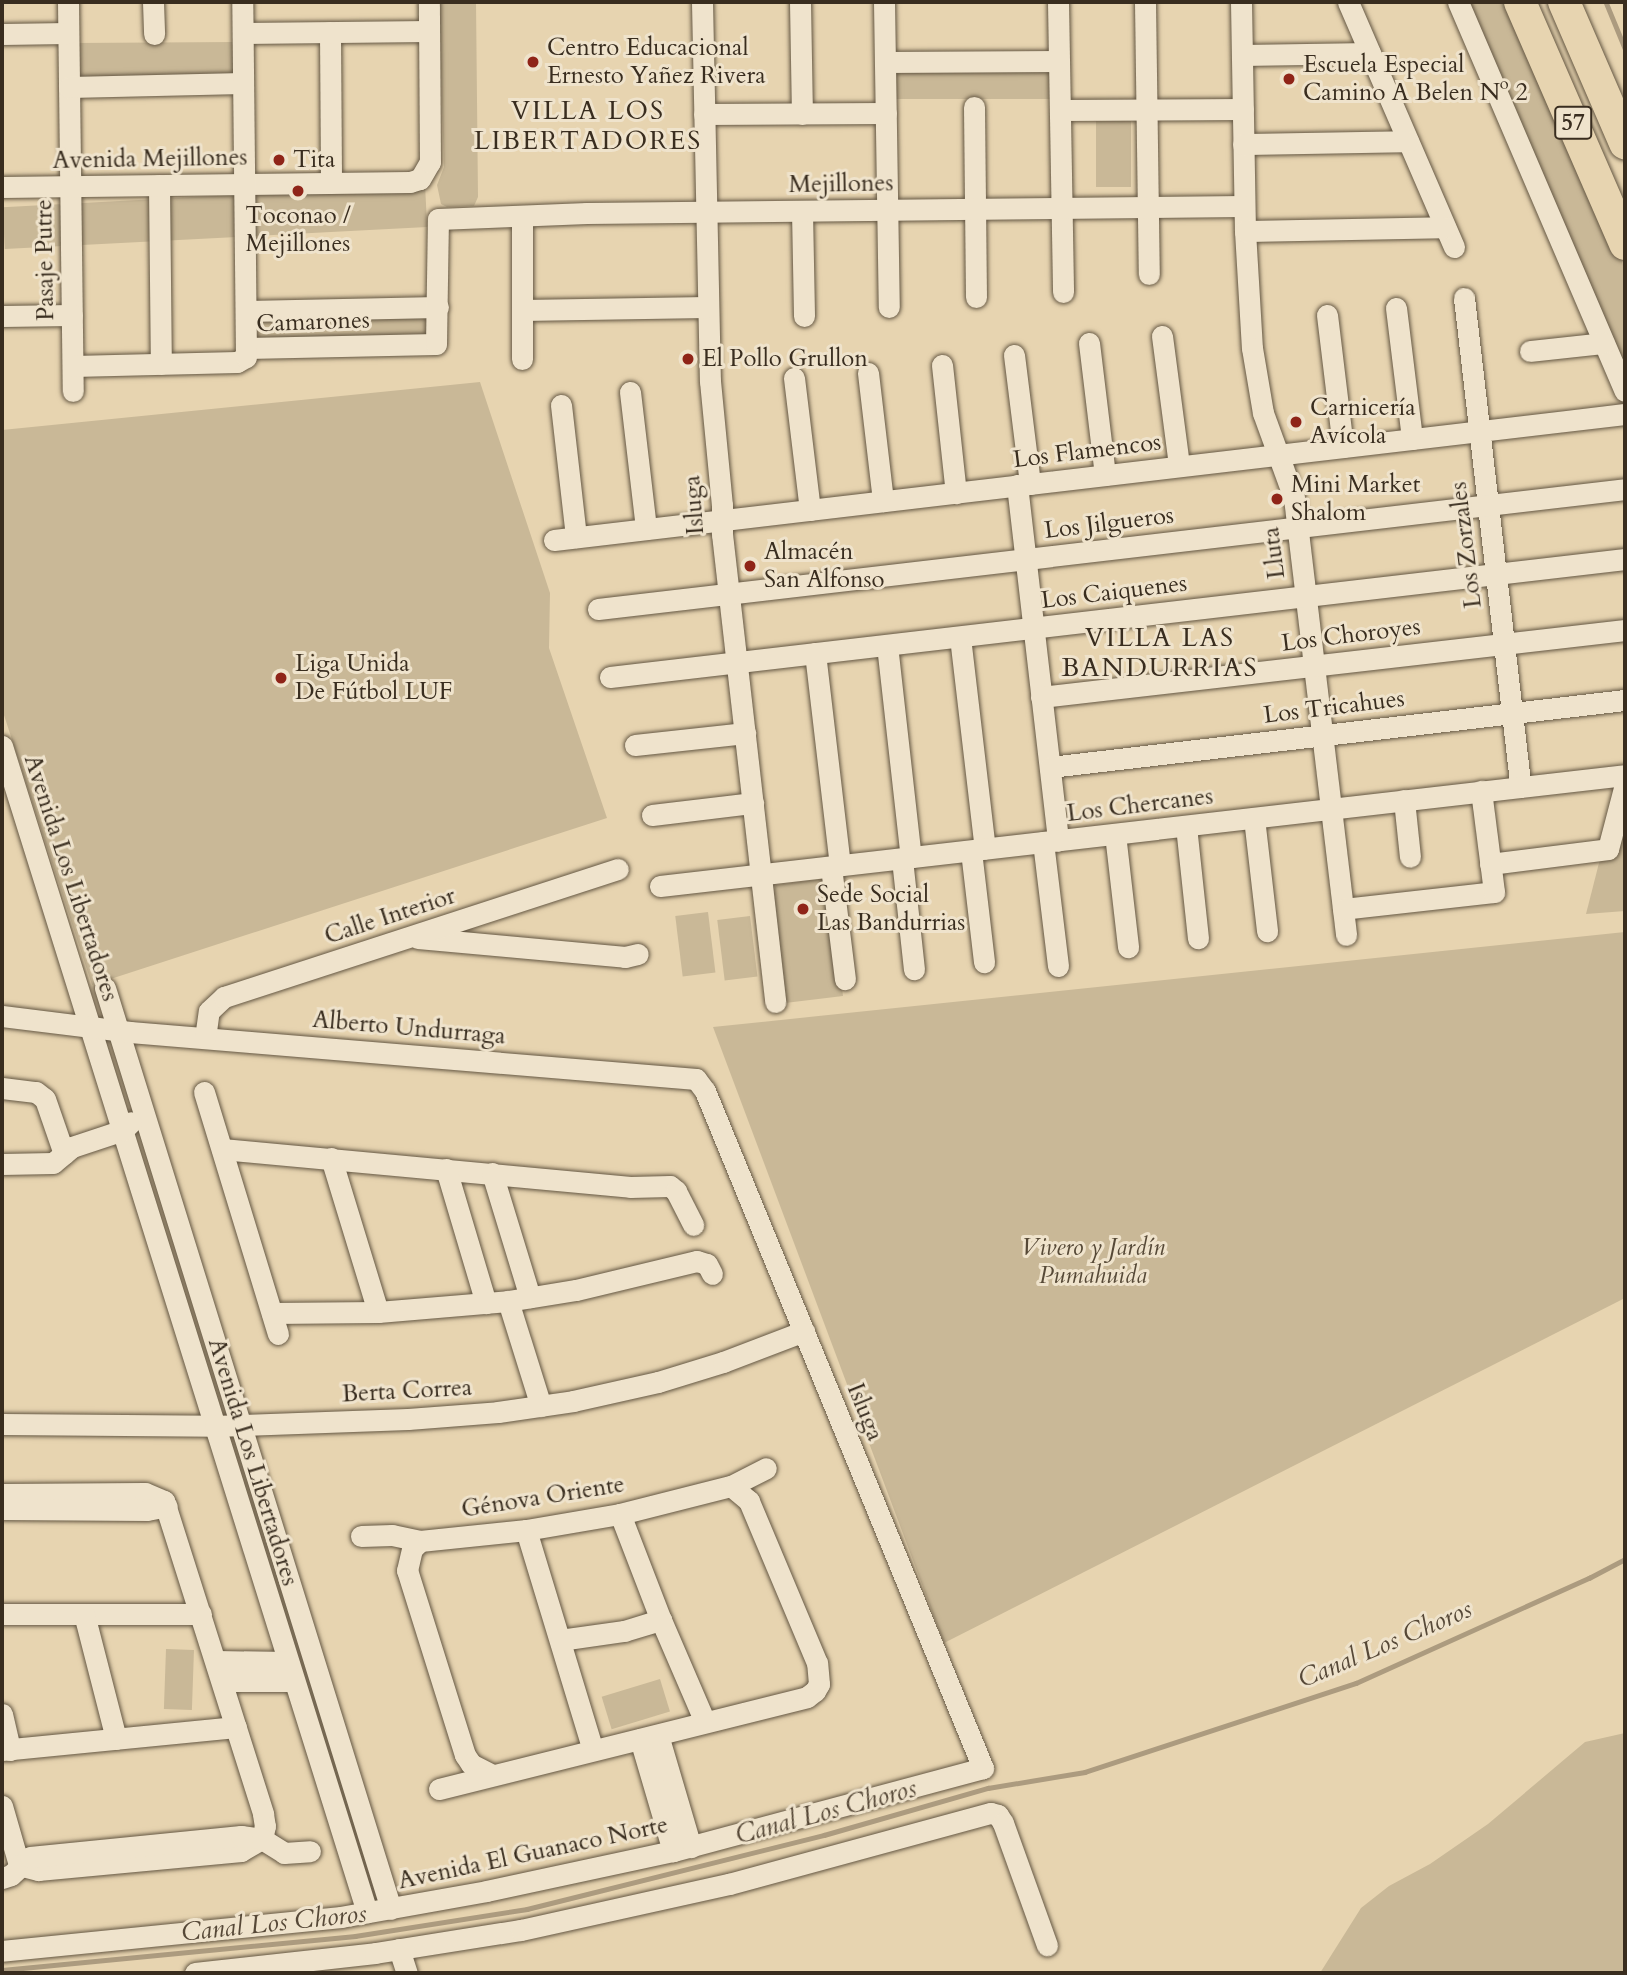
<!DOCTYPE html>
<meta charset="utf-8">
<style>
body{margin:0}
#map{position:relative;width:1627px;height:1975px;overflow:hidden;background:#e7d4b0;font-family:Cardo,serif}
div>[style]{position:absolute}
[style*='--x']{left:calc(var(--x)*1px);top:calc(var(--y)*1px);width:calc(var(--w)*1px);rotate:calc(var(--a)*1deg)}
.green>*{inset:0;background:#c9b897;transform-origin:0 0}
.stream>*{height:4.5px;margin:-2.25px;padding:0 2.25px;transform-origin:2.25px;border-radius:2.25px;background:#ac9b7f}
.roads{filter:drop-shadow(0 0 2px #645743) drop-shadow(0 0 2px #645743)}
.minor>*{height:21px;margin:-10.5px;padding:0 10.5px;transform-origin:10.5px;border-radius:10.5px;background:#efe3cc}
.highway>*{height:32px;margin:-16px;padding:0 16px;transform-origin:16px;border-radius:16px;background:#e7d4b0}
.dots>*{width:19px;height:19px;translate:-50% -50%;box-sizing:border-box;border:4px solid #efe3cc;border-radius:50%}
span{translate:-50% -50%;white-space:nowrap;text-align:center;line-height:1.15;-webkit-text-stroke:6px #efe3cc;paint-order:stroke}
.shield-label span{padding:2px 5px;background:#efe3cc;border:2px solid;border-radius:5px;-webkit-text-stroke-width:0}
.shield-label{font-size:23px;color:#392d1f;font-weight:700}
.poi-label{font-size:24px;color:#392d1f}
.left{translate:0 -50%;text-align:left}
.street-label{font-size:24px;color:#392d1f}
.park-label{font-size:24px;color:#564937;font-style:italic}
.neighbourhood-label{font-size:26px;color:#392d1f;letter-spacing:2px}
.water-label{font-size:26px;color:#564837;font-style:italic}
.frame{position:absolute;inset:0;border:4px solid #392d1f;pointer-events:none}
</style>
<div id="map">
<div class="green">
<div style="clip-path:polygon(439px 2px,476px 2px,478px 197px,474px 206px,447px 207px,441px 204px,437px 185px,444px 167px)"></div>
<div style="clip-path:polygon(1468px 2px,1510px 2px,1625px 269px,1625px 365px)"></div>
<div style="clip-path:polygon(236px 42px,237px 75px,79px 82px,73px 43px)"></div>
<div style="left:1054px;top:63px;width:36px;height:163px;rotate:90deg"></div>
<div style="left:1096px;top:121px;width:35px;height:66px"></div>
<div style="left:425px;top:185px;width:42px;height:423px;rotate:87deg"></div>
<div style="clip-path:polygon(431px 317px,430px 337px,254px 344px,255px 319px)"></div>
<div style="clip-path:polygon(480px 382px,550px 593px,549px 648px,607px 818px,92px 985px,2px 709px,2px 430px)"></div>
<div style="clip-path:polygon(1625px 810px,1625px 911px,1586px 914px,1600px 859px)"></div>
<div style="clip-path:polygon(823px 879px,830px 887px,843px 996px,785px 1003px,773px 892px,776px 885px)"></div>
<div style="left:708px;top:912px;width:61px;height:33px;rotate:83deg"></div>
<div style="left:750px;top:916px;width:61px;height:33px;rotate:83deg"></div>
<div style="clip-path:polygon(1625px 932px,1625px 1298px,944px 1643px,713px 1027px)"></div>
<div style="left:166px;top:1649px;width:28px;height:60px;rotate:2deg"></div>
<div style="left:660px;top:1679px;width:34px;height:61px;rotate:73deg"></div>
<div style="clip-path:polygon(1625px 1733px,1625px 1973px,1320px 1973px,1361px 1908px,1389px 1886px,1430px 1864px,1488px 1824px,1585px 1742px)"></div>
</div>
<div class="stream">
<div style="--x:1606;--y:2;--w:50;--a:67.6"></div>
<div style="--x:2;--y:1970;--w:355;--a:-5.5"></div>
<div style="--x:355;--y:1936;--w:174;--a:-8.9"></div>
<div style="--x:527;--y:1909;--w:306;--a:-14"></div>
<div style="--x:824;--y:1835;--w:171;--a:-16"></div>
<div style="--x:988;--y:1788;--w:98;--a:-9.4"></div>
<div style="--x:1085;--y:1772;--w:285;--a:-18.2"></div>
<div style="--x:1356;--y:1683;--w:256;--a:-24.3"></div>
<div style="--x:1589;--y:1578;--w:41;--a:-27.8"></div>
</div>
<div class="roads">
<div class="minor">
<div style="--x:68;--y:2;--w:389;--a:89.3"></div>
<div style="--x:153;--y:2;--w:32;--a:88"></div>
<div style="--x:702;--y:2;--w:379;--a:88.8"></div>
<div style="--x:710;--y:381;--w:125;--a:84.5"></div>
<div style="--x:722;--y:505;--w:29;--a:90"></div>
<div style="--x:722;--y:534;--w:471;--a:83.5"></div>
<div style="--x:800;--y:2;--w:112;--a:89"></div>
<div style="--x:884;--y:2;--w:305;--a:89.1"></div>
<div style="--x:1058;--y:2;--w:290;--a:89"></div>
<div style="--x:1145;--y:2;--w:272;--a:89.2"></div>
<div style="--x:1241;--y:2;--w:229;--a:89"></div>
<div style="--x:1245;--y:231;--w:117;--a:86.6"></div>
<div style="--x:1252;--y:348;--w:66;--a:80.4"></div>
<div style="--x:1263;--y:413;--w:90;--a:70"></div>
<div style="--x:1294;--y:498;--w:440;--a:83.2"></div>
<div style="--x:1348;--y:2;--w:267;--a:66.6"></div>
<div style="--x:1458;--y:2;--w:423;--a:66.8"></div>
<div style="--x:330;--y:32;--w:151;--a:89.6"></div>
<div style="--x:243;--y:33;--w:186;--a:-0.6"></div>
<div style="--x:2;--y:34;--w:66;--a:-0.9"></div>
<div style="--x:1242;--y:55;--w:128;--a:-0.9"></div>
<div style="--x:885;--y:62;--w:174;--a:-0.3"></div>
<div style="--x:69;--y:87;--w:174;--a:-1.3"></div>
<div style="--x:974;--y:107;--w:190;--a:89.4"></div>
<div style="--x:1060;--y:110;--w:183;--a:-0.3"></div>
<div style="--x:704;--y:114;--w:182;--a:-0.3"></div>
<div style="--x:1243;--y:144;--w:165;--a:-1"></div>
<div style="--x:159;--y:185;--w:179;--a:89.4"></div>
<div style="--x:2;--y:187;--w:408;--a:-0.7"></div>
<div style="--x:410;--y:182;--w:10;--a:-17"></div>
<div style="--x:420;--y:179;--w:20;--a:-60"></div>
<div style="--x:430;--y:162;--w:160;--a:-90.4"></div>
<div style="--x:802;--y:211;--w:105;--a:88.9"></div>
<div style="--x:522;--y:216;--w:143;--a:90"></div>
<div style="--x:1245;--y:231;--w:200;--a:-1.1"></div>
<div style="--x:1464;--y:298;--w:492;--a:83.4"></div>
<div style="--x:1396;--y:308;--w:132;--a:83"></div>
<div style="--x:522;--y:310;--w:185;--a:-0.9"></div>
<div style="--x:247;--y:311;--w:191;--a:-1.2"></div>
<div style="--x:1327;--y:315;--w:133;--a:83.1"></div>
<div style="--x:2;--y:316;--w:70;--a:-0.8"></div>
<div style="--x:1162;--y:336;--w:131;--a:82.5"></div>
<div style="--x:1089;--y:343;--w:133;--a:83.1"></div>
<div style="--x:247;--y:348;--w:189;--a:-1.2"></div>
<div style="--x:436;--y:344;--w:125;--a:-89.1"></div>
<div style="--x:438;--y:219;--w:149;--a:-2.3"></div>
<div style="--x:587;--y:213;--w:657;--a:-0.61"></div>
<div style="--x:1530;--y:351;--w:74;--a:-6.2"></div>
<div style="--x:1014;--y:355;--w:130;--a:82.9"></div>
<div style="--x:942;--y:365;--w:129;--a:83.8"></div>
<div style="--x:73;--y:366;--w:164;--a:-1.4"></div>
<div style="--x:237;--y:362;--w:10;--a:-29"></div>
<div style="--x:246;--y:357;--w:355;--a:-90.6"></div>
<div style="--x:868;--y:373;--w:129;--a:83.3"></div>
<div style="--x:794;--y:378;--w:133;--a:83.1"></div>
<div style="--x:630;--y:392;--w:138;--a:83.3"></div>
<div style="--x:561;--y:405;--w:133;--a:83.5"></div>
<div style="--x:1017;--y:485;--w:358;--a:83.4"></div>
<div style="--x:554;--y:540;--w:1078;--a:-6.71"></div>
<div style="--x:598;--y:609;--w:1034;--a:-6.66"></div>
<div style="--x:960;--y:637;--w:213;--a:83.3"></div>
<div style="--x:887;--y:645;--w:214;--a:83.6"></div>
<div style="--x:815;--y:653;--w:214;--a:83.3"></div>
<div style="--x:610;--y:677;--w:1022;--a:-6.63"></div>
<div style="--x:1041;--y:697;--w:588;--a:-6.54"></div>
<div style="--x:635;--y:745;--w:111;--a:-6.2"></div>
<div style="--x:2;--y:746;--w:1222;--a:72.62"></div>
<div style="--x:1050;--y:767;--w:579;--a:-6.65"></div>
<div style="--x:1404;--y:800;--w:57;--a:84"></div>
<div style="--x:652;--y:815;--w:102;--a:-6.8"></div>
<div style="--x:1254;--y:818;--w:114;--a:83.4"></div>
<div style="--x:1186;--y:826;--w:113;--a:83.9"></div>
<div style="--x:1115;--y:834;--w:114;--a:83.4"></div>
<div style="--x:1043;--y:842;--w:125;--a:83.1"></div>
<div style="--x:971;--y:851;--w:112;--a:83.3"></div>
<div style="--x:902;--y:859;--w:111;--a:83.8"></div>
<div style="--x:1490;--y:864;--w:119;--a:-7.2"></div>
<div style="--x:1608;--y:849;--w:67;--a:-75.3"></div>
<div style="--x:831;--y:867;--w:113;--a:82.9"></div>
<div style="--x:660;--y:886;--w:971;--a:-6.56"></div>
<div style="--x:1343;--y:909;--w:152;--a:-6.4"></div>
<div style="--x:1494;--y:892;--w:102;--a:-97.3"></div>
<div style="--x:418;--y:938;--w:208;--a:5.2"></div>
<div style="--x:625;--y:957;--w:13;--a:-13"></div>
<div style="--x:105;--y:988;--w:964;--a:72.75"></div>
<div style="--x:2;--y:1016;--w:129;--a:7.1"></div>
<div style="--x:130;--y:1032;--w:568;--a:4.75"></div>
<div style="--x:696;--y:1079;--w:15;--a:53"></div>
<div style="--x:705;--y:1091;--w:732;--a:67.68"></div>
<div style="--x:983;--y:1768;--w:321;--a:165"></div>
<div style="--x:673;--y:1851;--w:190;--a:167.9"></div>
<div style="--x:487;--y:1891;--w:148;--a:169.9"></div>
<div style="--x:341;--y:1917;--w:341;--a:174.3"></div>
<div style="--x:205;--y:1038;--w:27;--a:-82"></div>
<div style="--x:209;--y:1011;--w:21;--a:-43"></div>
<div style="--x:224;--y:997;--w:414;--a:-18"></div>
<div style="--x:2;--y:1088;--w:34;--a:7"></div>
<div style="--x:36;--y:1092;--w:11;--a:38"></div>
<div style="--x:45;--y:1099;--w:58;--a:70.9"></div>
<div style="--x:204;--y:1092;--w:253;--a:73"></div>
<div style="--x:222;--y:1149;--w:410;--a:5.3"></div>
<div style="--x:630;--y:1187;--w:40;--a:-1.4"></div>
<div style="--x:670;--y:1186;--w:8;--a:40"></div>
<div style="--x:676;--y:1191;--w:38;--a:63"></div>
<div style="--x:331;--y:1158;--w:161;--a:73"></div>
<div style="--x:2;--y:1164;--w:51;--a:-1.1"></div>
<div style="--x:53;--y:1163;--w:25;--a:-40"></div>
<div style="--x:72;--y:1147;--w:54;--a:-18.4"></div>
<div style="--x:123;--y:1130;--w:11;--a:-45"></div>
<div style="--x:446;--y:1169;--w:140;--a:73.4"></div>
<div style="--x:492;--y:1173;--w:130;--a:73"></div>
<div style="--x:508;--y:1301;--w:110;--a:72.6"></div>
<div style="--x:272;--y:1313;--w:106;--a:-0.5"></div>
<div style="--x:378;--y:1312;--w:130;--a:-4.8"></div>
<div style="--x:508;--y:1301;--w:69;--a:-9.2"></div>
<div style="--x:576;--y:1290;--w:124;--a:-13.5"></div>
<div style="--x:697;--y:1261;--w:10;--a:17"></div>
<div style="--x:707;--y:1264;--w:11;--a:63"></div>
<div style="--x:2;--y:1424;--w:213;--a:0.5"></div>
<div style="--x:215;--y:1426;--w:193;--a:-2.1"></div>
<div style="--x:408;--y:1419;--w:90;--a:-4.4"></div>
<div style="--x:498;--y:1412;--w:76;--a:-8.3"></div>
<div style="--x:573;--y:1401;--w:87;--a:-12.6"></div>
<div style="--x:658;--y:1382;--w:68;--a:-17.1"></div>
<div style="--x:723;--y:1362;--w:87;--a:-20.9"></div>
<div style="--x:2;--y:1494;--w:143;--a:-0.4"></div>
<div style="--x:145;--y:1493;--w:21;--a:23"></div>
<div style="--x:164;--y:1501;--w:328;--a:72.4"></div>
<div style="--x:263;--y:1814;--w:12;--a:81"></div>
<div style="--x:265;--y:1826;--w:13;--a:103"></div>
<div style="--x:2;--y:1509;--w:145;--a:0.4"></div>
<div style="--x:147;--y:1510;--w:20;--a:-11"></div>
<div style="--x:620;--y:1514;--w:114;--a:68.9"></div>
<div style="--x:661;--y:1620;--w:111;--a:66.7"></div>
<div style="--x:526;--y:1530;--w:230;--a:73.1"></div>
<div style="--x:361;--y:1536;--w:31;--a:-2"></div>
<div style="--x:392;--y:1535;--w:29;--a:12"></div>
<div style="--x:420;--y:1541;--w:107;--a:-5.9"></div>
<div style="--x:526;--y:1530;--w:95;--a:-9.7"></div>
<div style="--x:620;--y:1514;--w:114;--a:-14.2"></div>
<div style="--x:731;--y:1486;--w:39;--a:-27"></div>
<div style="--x:420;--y:1541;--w:11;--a:135"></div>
<div style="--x:412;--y:1549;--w:22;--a:103"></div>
<div style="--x:407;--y:1570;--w:194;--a:72.6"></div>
<div style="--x:465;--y:1755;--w:11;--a:56"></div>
<div style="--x:471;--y:1764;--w:22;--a:27"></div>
<div style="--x:2;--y:1614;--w:199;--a:0"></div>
<div style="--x:84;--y:1614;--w:129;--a:75.6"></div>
<div style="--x:560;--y:1640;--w:65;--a:-8"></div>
<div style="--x:624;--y:1631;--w:39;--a:-17"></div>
<div style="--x:216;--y:1661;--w:72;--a:0.8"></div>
<div style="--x:222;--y:1681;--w:72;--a:0"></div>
<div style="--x:2;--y:1714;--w:37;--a:77"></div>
<div style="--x:658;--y:1735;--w:117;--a:73.6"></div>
<div style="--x:640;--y:1739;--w:117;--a:73.6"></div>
<div style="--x:2;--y:1750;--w:235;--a:-5.6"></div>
<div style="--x:439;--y:1789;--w:379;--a:-14"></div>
<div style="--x:807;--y:1697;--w:10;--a:-37"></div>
<div style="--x:815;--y:1691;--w:8;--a:-60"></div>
<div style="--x:819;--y:1684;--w:21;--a:-95"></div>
<div style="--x:817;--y:1663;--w:176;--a:-112.8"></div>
<div style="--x:749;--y:1501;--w:23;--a:-140"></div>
<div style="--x:2;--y:1806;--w:61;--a:73.9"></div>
<div style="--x:19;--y:1865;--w:20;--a:15"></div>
<div style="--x:38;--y:1870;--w:204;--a:-5.3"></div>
<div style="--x:241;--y:1851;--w:24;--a:-30"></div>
<div style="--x:2;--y:1878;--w:9;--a:-18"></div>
<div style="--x:11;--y:1875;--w:26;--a:-43"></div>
<div style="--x:30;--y:1857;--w:212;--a:-5.7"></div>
<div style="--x:241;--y:1836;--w:21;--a:8"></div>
<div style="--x:262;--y:1839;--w:26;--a:32"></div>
<div style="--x:284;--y:1853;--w:26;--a:-4"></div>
<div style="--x:399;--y:1949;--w:25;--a:72"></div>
<div style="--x:195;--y:1973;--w:181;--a:-6.3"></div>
<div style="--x:375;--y:1953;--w:148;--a:-9"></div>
<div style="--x:521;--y:1930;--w:213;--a:-12.5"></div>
<div style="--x:729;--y:1884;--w:271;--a:-15.2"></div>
<div style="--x:991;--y:1813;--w:7;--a:16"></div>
<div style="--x:998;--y:1815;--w:9;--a:58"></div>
<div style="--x:1003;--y:1823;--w:130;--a:70.2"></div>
</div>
<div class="highway">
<div style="--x:1520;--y:2;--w:264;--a:66.5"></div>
<div style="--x:1564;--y:2;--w:154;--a:66.6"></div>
</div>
</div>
<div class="dots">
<div style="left:533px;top:62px;background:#8f2418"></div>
<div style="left:1289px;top:79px;background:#8f2418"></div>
<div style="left:279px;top:160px;background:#8f2418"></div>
<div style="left:298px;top:191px;background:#8f2418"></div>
<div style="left:688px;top:359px;background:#8f2418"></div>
<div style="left:1296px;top:422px;background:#8f2418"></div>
<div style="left:1277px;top:499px;background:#8f2418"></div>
<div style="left:750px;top:566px;background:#8f2418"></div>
<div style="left:281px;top:678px;background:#8f2418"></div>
<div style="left:803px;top:909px;background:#8f2418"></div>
</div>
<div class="shield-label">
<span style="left:1573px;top:123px">57</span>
</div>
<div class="poi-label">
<span class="left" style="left:547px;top:62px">Centro Educacional<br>Ernesto Yañez Rivera</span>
<span class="left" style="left:1303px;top:79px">Escuela Especial<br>Camino A Belen Nº 2</span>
<span class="left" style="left:293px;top:160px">Tita</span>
<span style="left:298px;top:230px">Toconao /<br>Mejillones</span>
<span class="left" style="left:702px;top:359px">El Pollo Grullon</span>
<span class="left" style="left:1310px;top:422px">Carnicería<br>Avícola</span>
<span class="left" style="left:1291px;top:499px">Mini Market<br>Shalom</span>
<span class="left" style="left:764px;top:566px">Almacén<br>San Alfonso</span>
<span class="left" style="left:295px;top:678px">Liga Unida<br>De Fútbol LUF</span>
<span class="left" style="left:817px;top:909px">Sede Social<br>Las Bandurrias</span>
</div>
<div class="street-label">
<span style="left:150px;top:159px;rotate:-1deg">Avenida Mejillones</span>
<span style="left:841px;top:184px;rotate:-1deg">Mejillones</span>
<span style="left:45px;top:260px;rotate:-91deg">Pasaje Putre</span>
<span style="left:313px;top:322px;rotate:-2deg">Camarones</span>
<span style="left:1087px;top:451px;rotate:-7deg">Los Flamencos</span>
<span style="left:694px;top:505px;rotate:-94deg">Isluga</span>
<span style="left:1109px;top:523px;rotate:-7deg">Los Jilgueros</span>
<span style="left:1466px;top:545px;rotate:-97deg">Los Zorzales</span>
<span style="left:1274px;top:553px;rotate:-97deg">Lluta</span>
<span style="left:1114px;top:592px;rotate:-7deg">Los Caiquenes</span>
<span style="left:1351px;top:635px;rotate:-7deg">Los Choroyes</span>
<span style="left:1334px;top:707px;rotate:-7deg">Los Tricahues</span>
<span style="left:1140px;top:805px;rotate:-7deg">Los Chercanes</span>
<span style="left:71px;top:878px;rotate:72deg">Avenida Los Libertadores</span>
<span style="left:390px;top:916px;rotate:-18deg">Calle Interior</span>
<span style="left:409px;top:1028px;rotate:5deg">Alberto Undurraga</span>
<span style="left:407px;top:1391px;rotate:-3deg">Berta Correa</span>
<span style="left:865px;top:1412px;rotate:68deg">Isluga</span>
<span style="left:253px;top:1462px;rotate:73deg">Avenida Los Libertadores</span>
<span style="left:543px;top:1497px;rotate:-9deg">Génova Oriente</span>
<span style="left:533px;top:1853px;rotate:-12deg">Avenida El Guanaco Norte</span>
</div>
<div class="park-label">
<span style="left:1093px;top:1262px">Vivero y Jardín<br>Pumahuida</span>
</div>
<div class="neighbourhood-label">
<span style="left:588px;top:126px">VILLA LOS<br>LIBERTADORES</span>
<span style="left:1160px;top:653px">VILLA LAS<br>BANDURRIAS</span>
</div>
<div class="water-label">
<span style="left:1385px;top:1644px;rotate:-23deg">Canal Los Choros</span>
<span style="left:826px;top:1812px;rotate:-15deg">Canal Los Choros</span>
<span style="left:274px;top:1923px;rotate:-6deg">Canal Los Choros</span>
</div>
<div class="frame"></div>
</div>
